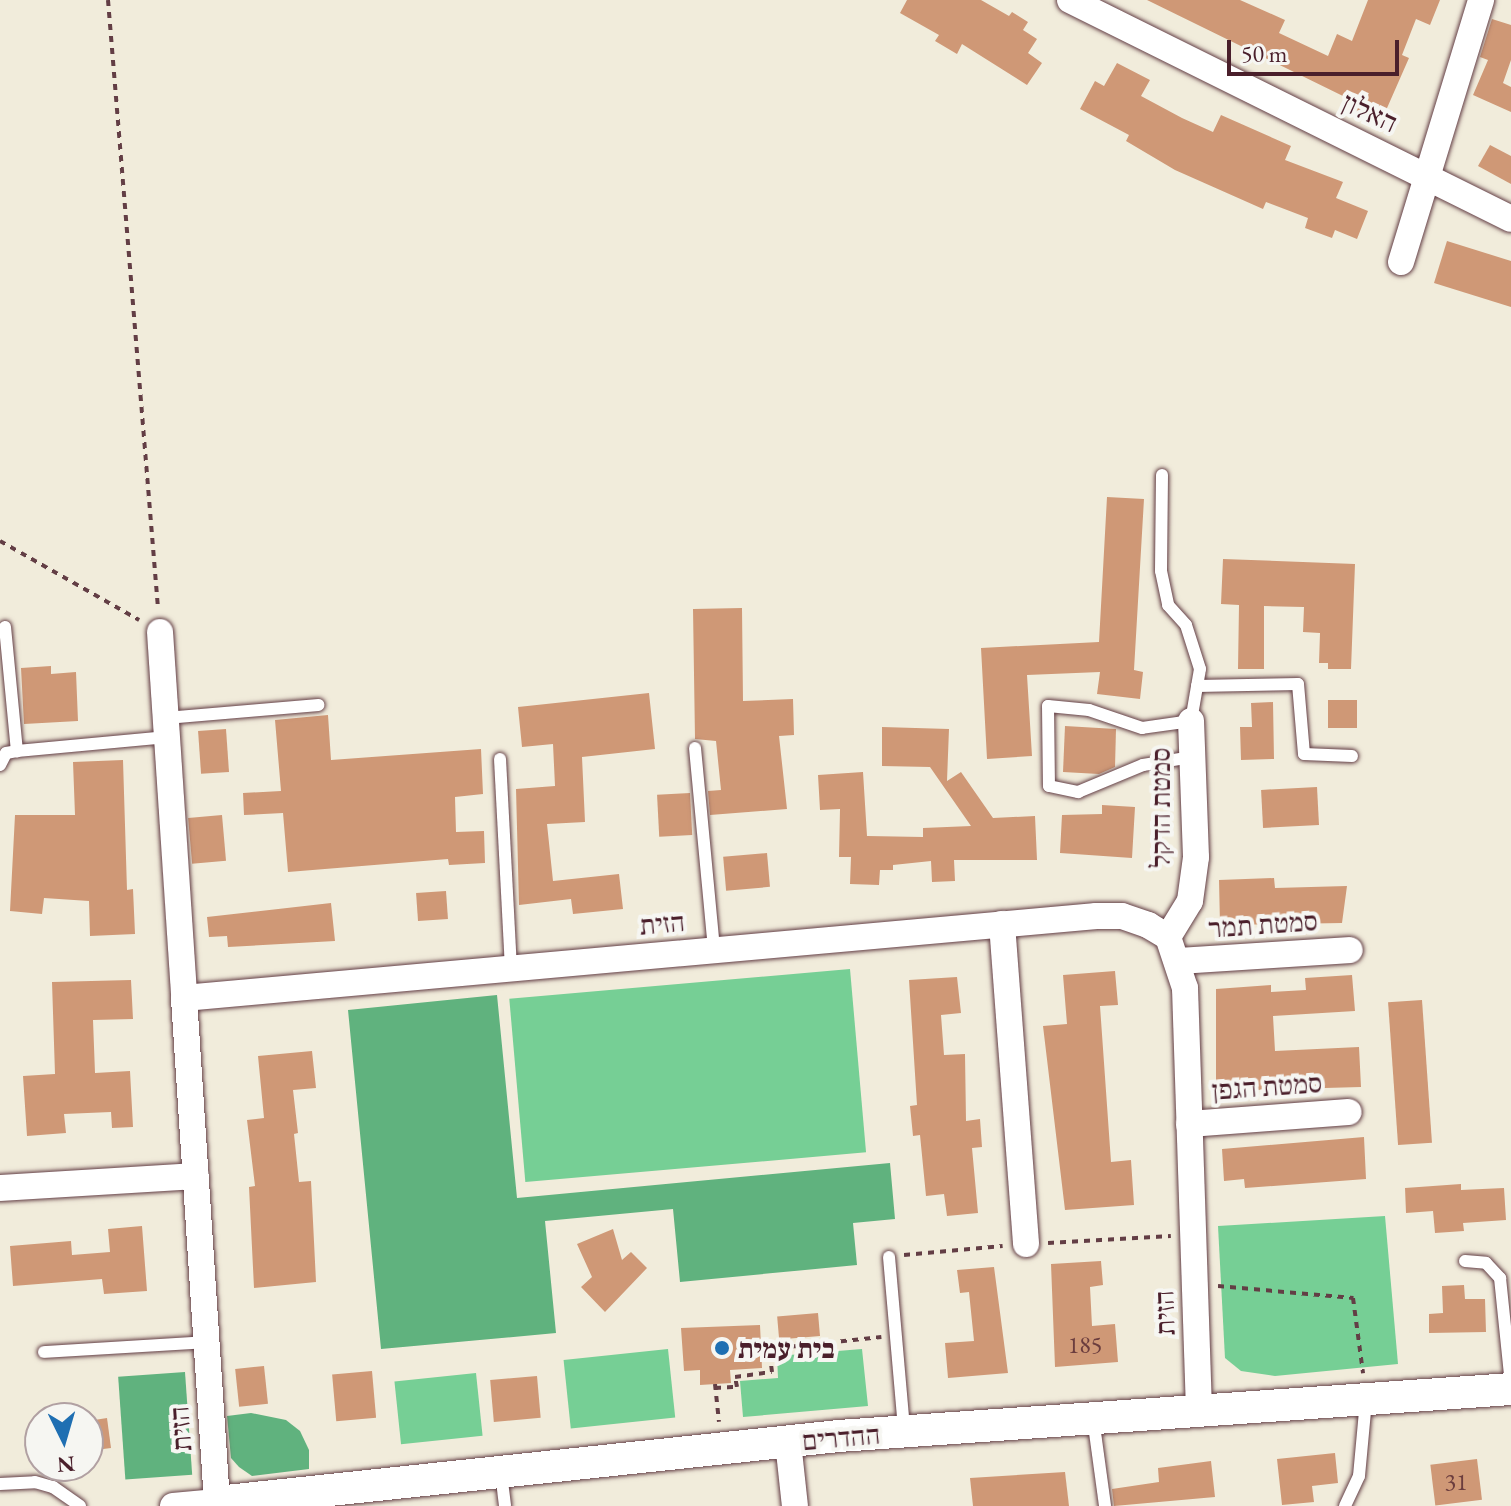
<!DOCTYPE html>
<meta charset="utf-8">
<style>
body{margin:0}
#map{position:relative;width:1511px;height:1506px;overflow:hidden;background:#f1ecdb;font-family:"EB Garamond","Frank Ruhl Libre",serif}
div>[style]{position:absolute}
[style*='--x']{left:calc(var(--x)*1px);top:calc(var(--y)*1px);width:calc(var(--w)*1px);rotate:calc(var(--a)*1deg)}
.green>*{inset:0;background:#76cf95;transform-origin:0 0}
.forest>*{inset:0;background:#60b27e;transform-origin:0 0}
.building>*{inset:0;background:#cf9876;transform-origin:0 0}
.path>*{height:4px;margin-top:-2px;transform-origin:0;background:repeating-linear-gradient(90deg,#633e45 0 6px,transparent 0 12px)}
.roads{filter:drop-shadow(0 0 2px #633e45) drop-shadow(0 0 2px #633e45)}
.service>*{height:12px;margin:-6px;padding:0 6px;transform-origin:6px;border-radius:6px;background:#fff}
.minor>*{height:26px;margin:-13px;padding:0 13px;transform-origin:13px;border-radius:13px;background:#fff}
.tertiary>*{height:32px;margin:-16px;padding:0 16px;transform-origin:16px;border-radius:16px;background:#fff}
.dots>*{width:22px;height:22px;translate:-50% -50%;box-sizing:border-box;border:4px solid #f6f6f2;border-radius:50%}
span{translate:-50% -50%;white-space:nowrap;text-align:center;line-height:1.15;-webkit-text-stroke:8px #f6f6f2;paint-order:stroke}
.number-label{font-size:24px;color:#6b3d3e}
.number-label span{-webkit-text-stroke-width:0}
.street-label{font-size:28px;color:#4a1f2b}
.poi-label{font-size:28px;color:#4a1f2b;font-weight:700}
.left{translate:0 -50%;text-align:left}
.north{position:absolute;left:24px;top:1402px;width:80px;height:80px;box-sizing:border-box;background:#f6f6f2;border:2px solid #b1a0a2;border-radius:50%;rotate:175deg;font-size:22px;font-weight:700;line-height:32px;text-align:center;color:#4a1f2b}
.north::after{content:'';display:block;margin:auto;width:28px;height:36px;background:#1f6fb2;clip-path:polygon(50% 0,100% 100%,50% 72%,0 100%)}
.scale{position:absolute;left:1227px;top:40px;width:172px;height:36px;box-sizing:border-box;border:4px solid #4a1f2b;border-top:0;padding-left:10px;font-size:24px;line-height:28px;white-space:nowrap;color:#4a1f2b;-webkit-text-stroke:6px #f6f6f2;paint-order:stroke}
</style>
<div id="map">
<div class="green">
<div style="left:850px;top:969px;width:184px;height:342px;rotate:85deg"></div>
<div style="clip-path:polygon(1385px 1216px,1398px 1364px,1275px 1376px,1241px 1371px,1225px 1358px,1218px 1226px)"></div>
<div style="left:668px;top:1349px;width:69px;height:105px;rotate:84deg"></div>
<div style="clip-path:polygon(862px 1349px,868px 1406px,743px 1417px,740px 1381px,778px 1378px,777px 1356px)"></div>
<div style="left:476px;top:1373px;width:63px;height:82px;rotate:84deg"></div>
</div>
<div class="forest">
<div style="clip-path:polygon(497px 995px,517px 1198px,890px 1163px,895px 1219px,853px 1223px,857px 1265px,680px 1282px,673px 1209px,545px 1221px,556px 1333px,381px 1349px,348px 1010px)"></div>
<div style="left:185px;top:1372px;width:103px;height:67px;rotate:86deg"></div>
<div style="clip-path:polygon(251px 1413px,286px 1420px,300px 1431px,309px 1450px,309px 1469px,252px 1476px,239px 1467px,231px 1458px,227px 1416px)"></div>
</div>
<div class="building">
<div style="clip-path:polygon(907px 0,981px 0,1009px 16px,1012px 12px,1028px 22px,1023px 30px,1037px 39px,1028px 53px,1042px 63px,1027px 85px,962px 44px,957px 54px,935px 41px,939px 35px,900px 13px)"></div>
<div style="clip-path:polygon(1147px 0,1240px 0,1285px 20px,1279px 33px,1328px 56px,1337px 34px,1352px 41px,1368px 0,1440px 0,1430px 25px,1416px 19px,1402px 55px,1409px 58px,1380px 124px,1341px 106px,1345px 97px)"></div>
<div style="clip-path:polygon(1492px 19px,1511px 25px,1511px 60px,1503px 83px,1511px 87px,1511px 112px,1473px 95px,1488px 60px,1480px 57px)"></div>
<div style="clip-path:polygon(1117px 63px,1150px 80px,1141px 96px,1182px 118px,1213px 132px,1221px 115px,1291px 146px,1285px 160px,1343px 182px,1336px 198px,1368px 211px,1357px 239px,1335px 230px,1332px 238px,1305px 228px,1308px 218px,1266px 202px,1263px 209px,1175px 170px,1126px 141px,1129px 135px,1080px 109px,1095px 81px,1104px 86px)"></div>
<div style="clip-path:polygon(1490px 145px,1511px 156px,1511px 184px,1478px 166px)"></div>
<div style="clip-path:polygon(1447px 241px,1511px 261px,1511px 307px,1434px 283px)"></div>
<div style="clip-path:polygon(1107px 497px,1144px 499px,1134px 670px,1143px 672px,1140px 699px,1097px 694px,1100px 672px,1027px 675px,1032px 756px,987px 759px,981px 648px,1099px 642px)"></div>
<div style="clip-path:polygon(1223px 559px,1355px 564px,1351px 669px,1328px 669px,1328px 663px,1319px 663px,1320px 633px,1303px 632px,1304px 607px,1264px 606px,1264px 669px,1238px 669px,1239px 605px,1221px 604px)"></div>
<div style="clip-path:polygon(742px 608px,743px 701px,793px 699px,794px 735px,779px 736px,787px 809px,710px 815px,708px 791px,721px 790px,716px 741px,695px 739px,693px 609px)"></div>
<div style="clip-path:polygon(51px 666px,51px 674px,76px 672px,78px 721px,24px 724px,21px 668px)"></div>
<div style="clip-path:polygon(649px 693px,655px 749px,582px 757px,585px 822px,547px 824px,553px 881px,619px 874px,623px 909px,573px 914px,571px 899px,519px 905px,516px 789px,555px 786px,553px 744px,522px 747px,518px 707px)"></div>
<div style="left:1357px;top:700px;width:28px;height:29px;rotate:90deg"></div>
<div style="clip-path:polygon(1273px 702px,1274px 759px,1241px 760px,1240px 727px,1252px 727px,1251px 703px)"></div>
<div style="clip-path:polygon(328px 715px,331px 760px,481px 749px,483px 794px,455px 797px,456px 832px,484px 831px,485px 863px,449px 865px,448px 859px,288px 872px,283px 813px,244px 815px,243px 793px,281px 791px,275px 720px)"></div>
<div style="clip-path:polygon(1065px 726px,1116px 729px,1115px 767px,1099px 774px,1063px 772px)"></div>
<div style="clip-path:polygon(882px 727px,949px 729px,947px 781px,961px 772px,993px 818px,1035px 816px,1037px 860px,954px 860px,955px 881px,932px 882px,931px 861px,893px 865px,893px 870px,880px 870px,879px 885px,850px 884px,851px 857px,839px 857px,840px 809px,820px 810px,818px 775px,863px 772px,867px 836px,923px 837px,923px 828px,971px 826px,930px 767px,882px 766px)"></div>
<div style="left:226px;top:729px;width:43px;height:28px;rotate:86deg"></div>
<div style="clip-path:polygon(123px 760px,127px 890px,133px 889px,135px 934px,90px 936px,89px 901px,44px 898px,42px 914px,10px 911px,15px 815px,75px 815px,73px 762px)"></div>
<div style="left:1317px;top:787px;width:38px;height:56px;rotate:87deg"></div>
<div style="left:690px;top:793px;width:42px;height:33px;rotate:87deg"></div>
<div style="clip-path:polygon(1102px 805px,1135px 807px,1132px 858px,1060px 853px,1062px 815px,1102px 814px)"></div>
<div style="left:222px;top:815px;width:46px;height:34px;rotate:85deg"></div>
<div style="left:767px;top:853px;width:34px;height:44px;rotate:85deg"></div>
<div style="clip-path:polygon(1274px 878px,1275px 888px,1347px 886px,1342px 923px,1220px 925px,1219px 880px)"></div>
<div style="left:446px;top:891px;width:28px;height:30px;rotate:86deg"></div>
<div style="clip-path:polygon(331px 903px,335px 941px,228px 947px,227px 936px,209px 937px,207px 917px)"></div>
<div style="clip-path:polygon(1115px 971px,1118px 1005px,1100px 1006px,1111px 1162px,1131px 1160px,1134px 1205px,1065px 1210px,1043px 1026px,1067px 1024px,1063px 975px)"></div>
<div style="clip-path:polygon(1352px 975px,1355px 1011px,1273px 1016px,1275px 1051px,1359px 1047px,1361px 1087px,1216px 1091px,1216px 989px,1271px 985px,1271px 992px,1306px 990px,1305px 978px)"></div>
<div style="clip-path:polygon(957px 977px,961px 1013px,941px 1015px,944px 1055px,965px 1054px,966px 1121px,980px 1119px,982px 1147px,972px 1148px,978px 1213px,947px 1216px,944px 1194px,926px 1196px,920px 1135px,913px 1136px,910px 1106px,917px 1105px,909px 980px)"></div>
<div style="clip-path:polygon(131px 980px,133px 1019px,93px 1020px,95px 1073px,130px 1071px,133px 1127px,112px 1128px,111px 1112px,64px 1114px,66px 1133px,27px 1136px,23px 1076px,55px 1074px,52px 982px)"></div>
<div style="left:1422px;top:1000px;width:143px;height:34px;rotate:86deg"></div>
<div style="clip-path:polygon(312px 1051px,316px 1088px,293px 1090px,298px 1133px,294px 1134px,299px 1182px,311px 1181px,316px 1282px,254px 1288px,249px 1187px,255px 1186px,247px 1120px,264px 1118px,258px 1056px)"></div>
<div style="clip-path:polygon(1364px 1137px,1366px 1179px,1245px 1188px,1244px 1179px,1224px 1181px,1222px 1149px)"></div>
<div style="clip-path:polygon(1461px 1184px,1461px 1190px,1504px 1188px,1506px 1220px,1463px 1223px,1464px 1231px,1435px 1233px,1433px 1211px,1406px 1213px,1405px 1188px)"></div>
<div style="clip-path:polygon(142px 1226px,147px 1291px,104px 1294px,102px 1279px,13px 1286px,10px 1246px,71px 1241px,72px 1255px,110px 1252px,108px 1229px)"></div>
<div style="clip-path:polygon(613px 1229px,622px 1260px,631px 1252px,647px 1268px,605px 1312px,581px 1287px,592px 1277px,577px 1244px)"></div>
<div style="clip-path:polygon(1101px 1261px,1103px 1285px,1090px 1287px,1092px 1326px,1115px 1324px,1118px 1362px,1055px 1367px,1051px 1264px)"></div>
<div style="clip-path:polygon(994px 1267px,1008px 1373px,948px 1378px,945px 1343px,974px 1341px,969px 1292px,960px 1293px,957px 1270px)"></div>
<div style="clip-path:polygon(1464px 1285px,1465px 1299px,1485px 1299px,1486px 1332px,1429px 1333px,1429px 1314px,1443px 1313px,1442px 1286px)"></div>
<div style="left:818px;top:1313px;width:23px;height:41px;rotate:85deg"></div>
<div style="clip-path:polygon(760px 1325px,762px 1368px,730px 1370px,731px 1383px,700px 1385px,700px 1370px,684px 1371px,681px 1328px)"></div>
<div style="left:264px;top:1366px;width:38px;height:29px;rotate:84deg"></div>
<div style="left:372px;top:1371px;width:47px;height:40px;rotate:85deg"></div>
<div style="left:537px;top:1376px;width:42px;height:47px;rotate:85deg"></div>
<div style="clip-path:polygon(107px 1418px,111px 1448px,88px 1451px,88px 1421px)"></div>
<div style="clip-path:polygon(1335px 1453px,1338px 1483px,1312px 1486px,1314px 1502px,1282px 1505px,1277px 1459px)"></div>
<div style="left:1477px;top:1459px;width:41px;height:47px;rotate:83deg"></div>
<div style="clip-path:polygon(1211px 1461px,1215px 1497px,1114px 1506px,1112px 1489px,1159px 1482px,1158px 1468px)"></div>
<div style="clip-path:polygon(1065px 1472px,1069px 1506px,973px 1506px,970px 1478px)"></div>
</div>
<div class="path">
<div style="--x:108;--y:0;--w:610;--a:85.3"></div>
<div style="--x:0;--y:541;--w:160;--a:29.6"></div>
<div style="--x:1048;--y:1243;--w:123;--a:-3.3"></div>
<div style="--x:904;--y:1255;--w:99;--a:-5.2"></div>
<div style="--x:1218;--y:1286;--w:136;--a:5.1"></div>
<div style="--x:1353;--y:1298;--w:76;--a:82.4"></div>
<div style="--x:715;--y:1384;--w:38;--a:84"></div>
<div style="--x:715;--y:1388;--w:22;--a:-3"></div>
<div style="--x:737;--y:1387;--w:10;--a:-101"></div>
<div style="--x:735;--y:1377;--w:37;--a:-8"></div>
<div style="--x:772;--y:1372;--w:23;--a:-97"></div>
<div style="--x:769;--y:1349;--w:113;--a:-6.1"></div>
</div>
<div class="roads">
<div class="service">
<div style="--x:1162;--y:475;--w:96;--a:90.6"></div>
<div style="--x:1161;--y:571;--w:35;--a:78"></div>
<div style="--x:1168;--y:605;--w:27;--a:48"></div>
<div style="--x:1186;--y:625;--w:46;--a:72.3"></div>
<div style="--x:1200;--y:669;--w:53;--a:99.8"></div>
<div style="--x:1191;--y:721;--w:49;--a:171.9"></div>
<div style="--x:1142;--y:728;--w:56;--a:-161.2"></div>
<div style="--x:1089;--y:710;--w:41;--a:-174.4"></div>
<div style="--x:1048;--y:706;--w:80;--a:89.3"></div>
<div style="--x:1049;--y:786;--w:30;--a:12"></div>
<div style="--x:1078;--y:792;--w:70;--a:-22.6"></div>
<div style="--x:1143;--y:765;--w:50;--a:-9.3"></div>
<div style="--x:5;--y:627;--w:125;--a:84.5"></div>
<div style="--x:1197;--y:686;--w:101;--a:-1.1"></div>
<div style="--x:1298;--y:684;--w:70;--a:85.1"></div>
<div style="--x:1304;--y:754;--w:48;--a:2.4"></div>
<div style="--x:166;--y:718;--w:153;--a:-4.9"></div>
<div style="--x:695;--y:748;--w:203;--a:84.6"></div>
<div style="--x:500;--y:759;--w:209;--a:87"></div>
<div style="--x:0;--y:765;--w:13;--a:-63"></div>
<div style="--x:6;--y:753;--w:11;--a:-10"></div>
<div style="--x:17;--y:751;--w:151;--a:-5.3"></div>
<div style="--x:889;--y:1257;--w:173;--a:85"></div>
<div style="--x:1465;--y:1261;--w:21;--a:5"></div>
<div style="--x:1486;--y:1263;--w:21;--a:47"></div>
<div style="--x:1500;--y:1278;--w:107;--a:84.1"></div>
<div style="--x:44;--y:1352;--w:163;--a:-3.5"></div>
<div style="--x:1093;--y:1418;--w:89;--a:82.2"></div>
<div style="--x:501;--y:1473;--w:33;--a:83"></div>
<div style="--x:0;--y:1484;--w:35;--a:-3"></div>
<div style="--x:35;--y:1482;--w:19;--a:16"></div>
<div style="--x:53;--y:1487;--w:33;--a:35"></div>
<div style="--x:1345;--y:1506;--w:33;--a:-65"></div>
<div style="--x:1359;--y:1476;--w:75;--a:-84.7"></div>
</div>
<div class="minor">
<div style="--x:1070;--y:0;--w:492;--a:26.4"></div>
<div style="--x:1401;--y:262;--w:274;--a:-73"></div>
<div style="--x:160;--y:632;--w:367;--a:86.2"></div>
<div style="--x:1002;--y:924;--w:321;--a:85.7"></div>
<div style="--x:1168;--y:937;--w:42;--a:-58.6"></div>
<div style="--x:1190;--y:901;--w:44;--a:-82.2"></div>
<div style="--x:1196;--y:857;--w:136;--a:-92.1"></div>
<div style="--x:1180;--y:961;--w:170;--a:-3.7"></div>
<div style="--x:1189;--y:1124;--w:160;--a:-4.3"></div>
<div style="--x:0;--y:1188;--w:196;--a:-3.5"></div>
<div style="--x:788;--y:1442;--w:64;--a:83.8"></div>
<div style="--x:173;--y:1506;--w:44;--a:-5.2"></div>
<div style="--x:217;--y:1502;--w:505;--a:-93.75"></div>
<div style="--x:184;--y:998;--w:916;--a:-5.14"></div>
<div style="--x:1096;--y:916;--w:26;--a:0"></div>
<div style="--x:1122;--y:916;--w:28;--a:19"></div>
<div style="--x:1148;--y:925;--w:23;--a:31"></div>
<div style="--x:1168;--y:937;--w:54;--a:71.6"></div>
<div style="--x:1185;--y:988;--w:423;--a:88.1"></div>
</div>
<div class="tertiary">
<div style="--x:217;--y:1502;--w:625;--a:-6.06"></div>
<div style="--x:839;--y:1436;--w:674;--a:-4"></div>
</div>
</div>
<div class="dots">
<div style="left:722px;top:1348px;background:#1f6fb2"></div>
</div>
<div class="number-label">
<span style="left:1085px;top:1345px">185</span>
<span style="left:1456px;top:1482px">31</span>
</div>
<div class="street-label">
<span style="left:1370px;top:112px;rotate:25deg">האלון</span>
<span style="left:1160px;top:808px;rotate:-90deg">סמטת הדקל</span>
<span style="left:662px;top:923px;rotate:-5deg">הזית</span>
<span style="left:1263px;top:924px;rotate:-4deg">סמטת תמר</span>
<span style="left:1267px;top:1086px;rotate:-4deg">סמטת הגפן</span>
<span style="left:1164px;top:1313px;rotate:-92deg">הזית</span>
<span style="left:180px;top:1429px;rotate:-94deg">הזית</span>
<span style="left:841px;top:1437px;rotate:-5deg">ההדרים</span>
</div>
<div class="poi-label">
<span class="left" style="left:738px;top:1348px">בית עמית</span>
</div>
<div class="north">N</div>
<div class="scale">50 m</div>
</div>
